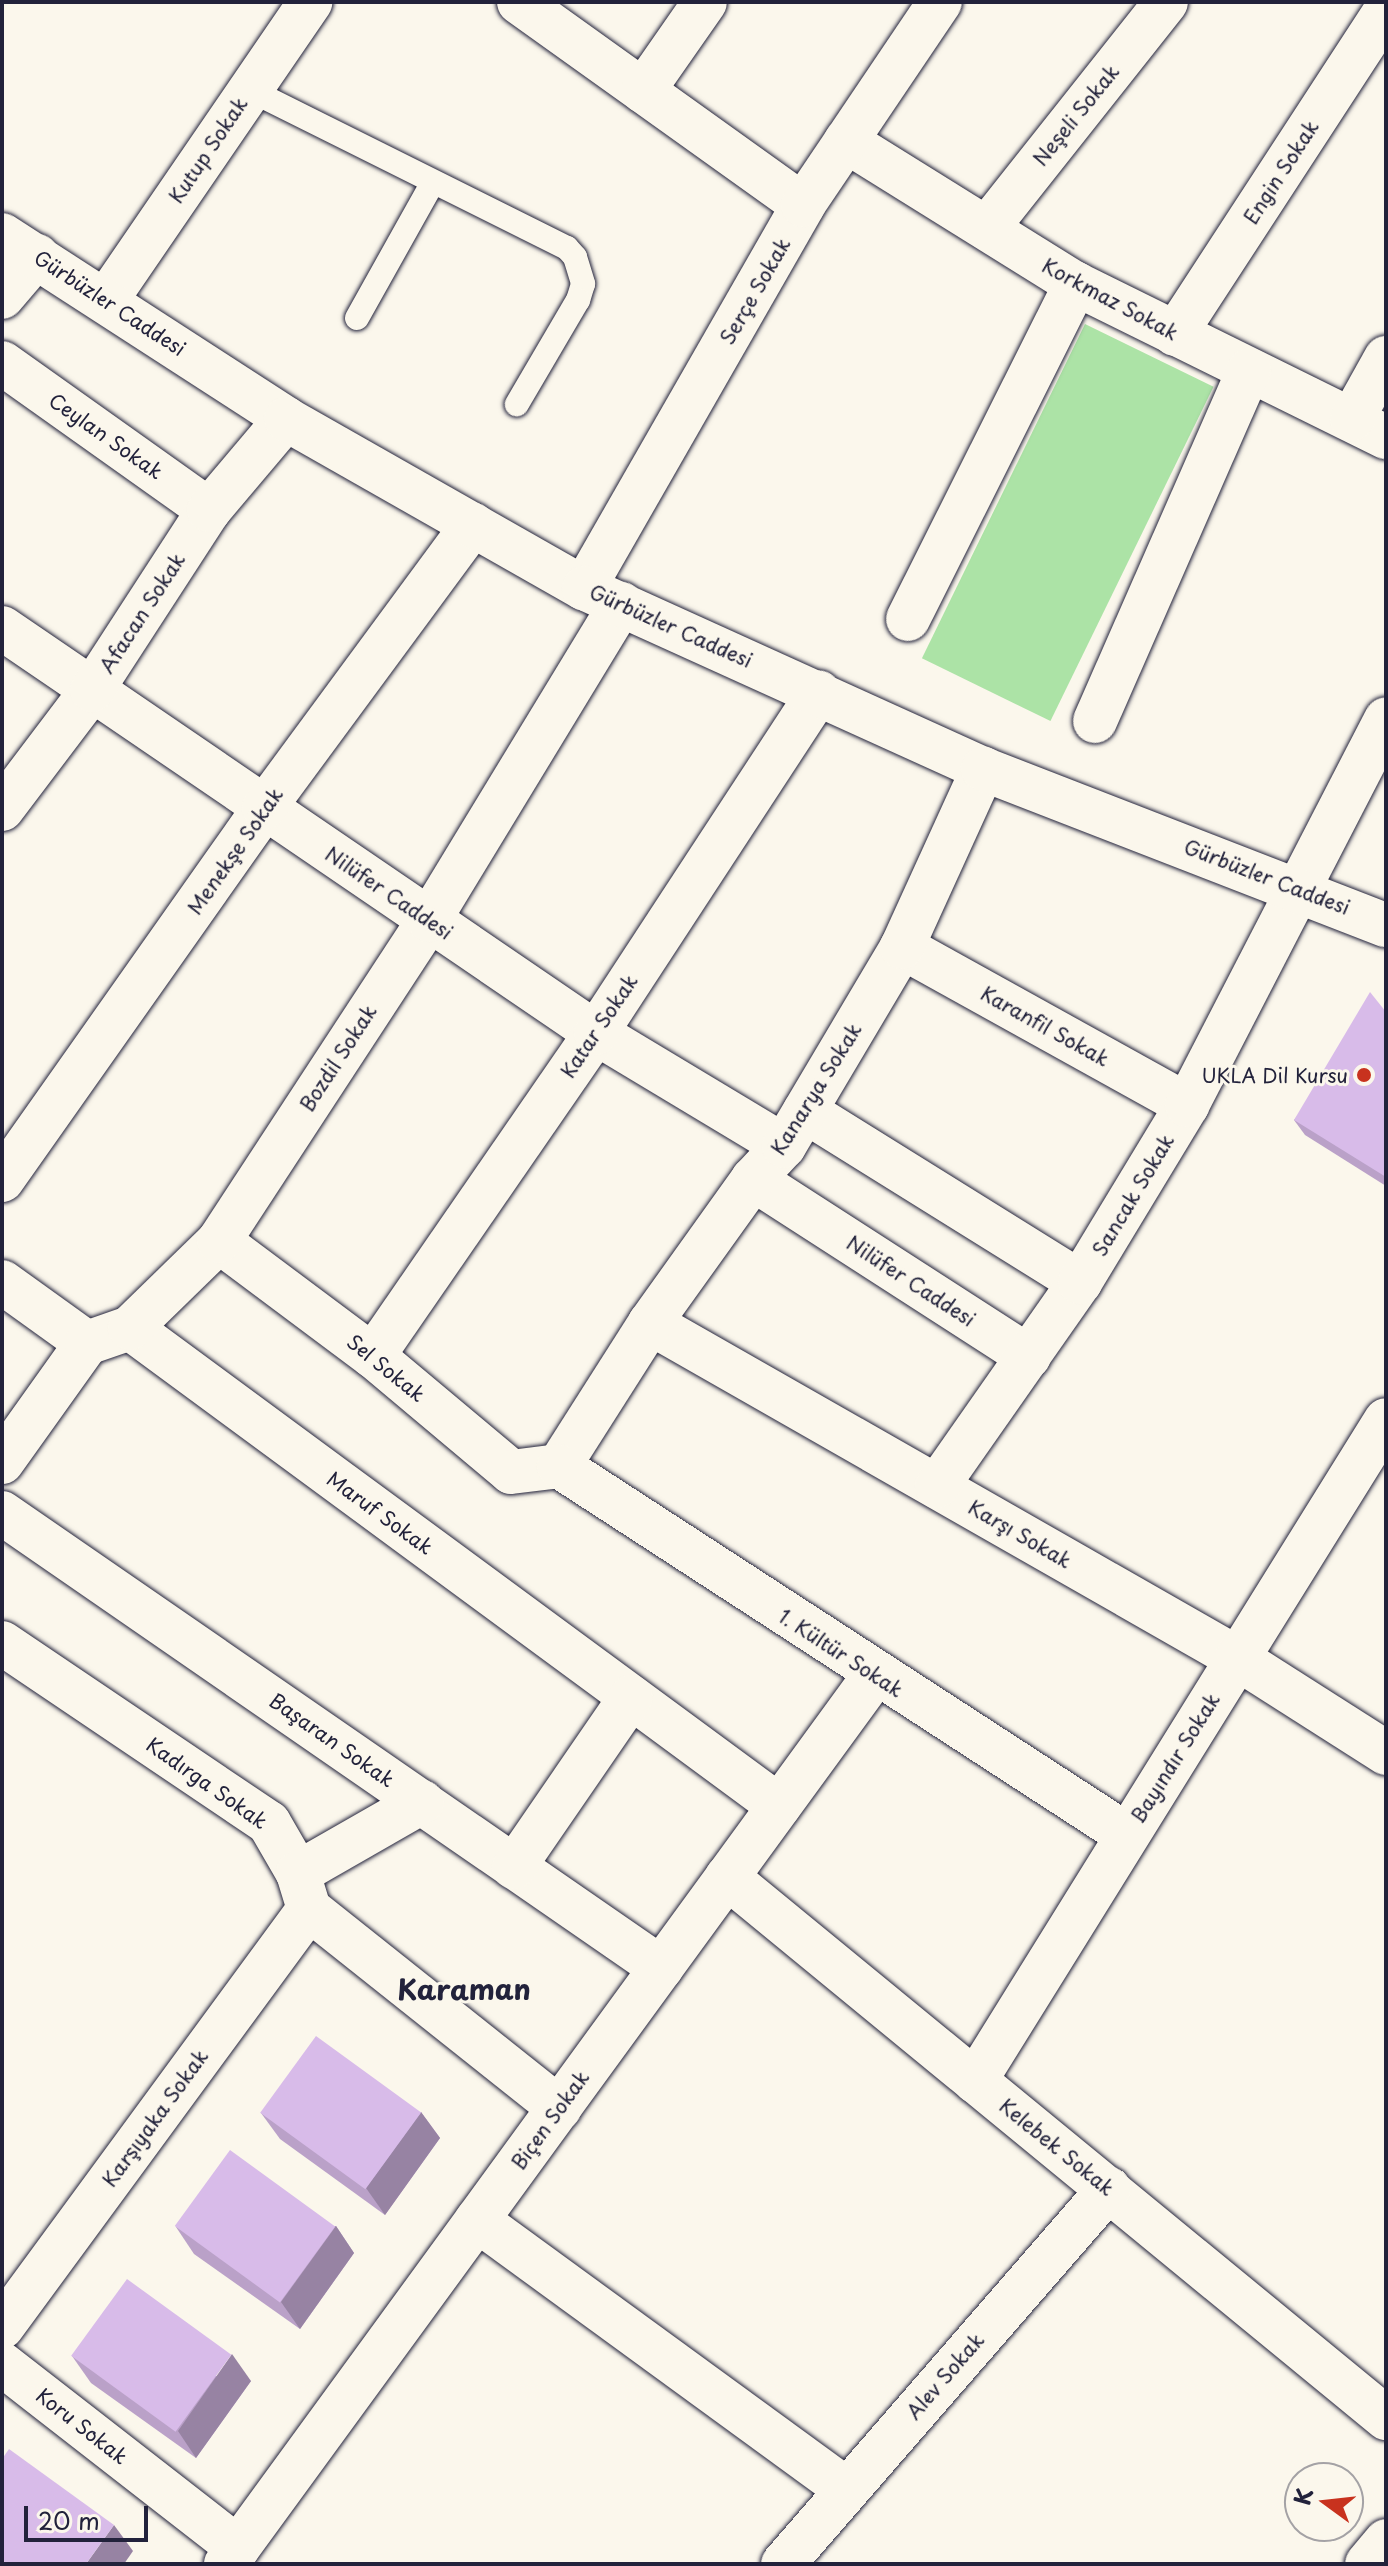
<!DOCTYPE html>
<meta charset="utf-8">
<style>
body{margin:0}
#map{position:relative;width:1388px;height:2566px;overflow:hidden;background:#fbf7ec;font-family:"Playpen Sans",sans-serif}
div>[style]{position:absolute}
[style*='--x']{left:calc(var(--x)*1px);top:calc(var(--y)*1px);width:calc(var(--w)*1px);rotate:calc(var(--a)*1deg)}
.green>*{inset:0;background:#ace3a6;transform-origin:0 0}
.roads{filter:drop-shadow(0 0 2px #22223b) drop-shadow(0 0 2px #22223b)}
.lane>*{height:24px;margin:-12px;padding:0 12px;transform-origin:12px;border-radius:12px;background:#fbf7ec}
.street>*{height:44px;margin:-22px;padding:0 22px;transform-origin:22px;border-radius:22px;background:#fbf7ec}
.secondary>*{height:44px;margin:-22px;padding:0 22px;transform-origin:22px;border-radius:22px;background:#fbf7ec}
.wall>*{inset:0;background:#baa1c8}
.shaded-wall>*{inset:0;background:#9783a3}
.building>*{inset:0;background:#d8bbe9;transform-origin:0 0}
.dots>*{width:22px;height:22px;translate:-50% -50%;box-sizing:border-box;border:4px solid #fbf7ec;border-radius:50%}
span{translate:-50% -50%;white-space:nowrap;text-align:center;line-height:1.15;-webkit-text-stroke:6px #fbf7ec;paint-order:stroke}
.street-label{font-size:20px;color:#22223b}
.poi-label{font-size:20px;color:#22223b}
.right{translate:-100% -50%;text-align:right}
.district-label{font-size:28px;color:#22223b;font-weight:700}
.frame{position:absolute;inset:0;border:4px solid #22223b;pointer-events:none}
.north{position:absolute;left:1284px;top:2462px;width:80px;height:80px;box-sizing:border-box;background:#fbf7ec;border:2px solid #a4a2a5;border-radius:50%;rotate:285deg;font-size:22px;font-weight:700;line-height:32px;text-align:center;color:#22223b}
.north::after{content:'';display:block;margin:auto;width:28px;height:36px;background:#c8321e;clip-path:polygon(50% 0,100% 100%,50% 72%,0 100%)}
.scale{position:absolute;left:24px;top:2506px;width:124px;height:36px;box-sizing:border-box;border:4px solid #22223b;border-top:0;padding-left:10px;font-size:24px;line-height:28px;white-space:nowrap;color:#22223b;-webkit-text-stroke:6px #fbf7ec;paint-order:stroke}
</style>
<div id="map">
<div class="green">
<div style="left:1085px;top:324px;width:143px;height:372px;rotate:26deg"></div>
</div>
<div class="roads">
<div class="lane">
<div style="--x:250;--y:90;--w:354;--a:26.5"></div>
<div style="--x:567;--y:248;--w:12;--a:48"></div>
<div style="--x:575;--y:257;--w:28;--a:73"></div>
<div style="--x:583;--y:284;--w:17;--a:107"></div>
<div style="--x:578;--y:300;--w:121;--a:120.4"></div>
<div style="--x:357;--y:318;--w:154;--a:-60.8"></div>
</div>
<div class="street">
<div style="--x:519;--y:2;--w:349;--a:35.6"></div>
<div style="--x:643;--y:91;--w:108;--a:-55.1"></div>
<div style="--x:846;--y:141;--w:271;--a:31.9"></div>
<div style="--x:1076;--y:284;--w:346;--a:26.3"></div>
<div style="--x:987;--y:228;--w:288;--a:-51.6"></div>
<div style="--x:2;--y:297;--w:54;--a:-49.5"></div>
<div style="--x:107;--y:299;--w:360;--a:-55.6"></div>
<div style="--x:1175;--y:334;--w:387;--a:-56.9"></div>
<div style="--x:2;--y:363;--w:254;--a:35.4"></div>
<div style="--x:1352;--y:419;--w:70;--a:-60.9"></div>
<div style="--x:584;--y:588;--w:441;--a:-60.2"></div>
<div style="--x:803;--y:205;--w:245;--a:-56"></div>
<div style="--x:908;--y:619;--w:375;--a:-63.4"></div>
<div style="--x:2;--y:628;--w:719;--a:34.29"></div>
<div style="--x:596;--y:1033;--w:219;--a:31"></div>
<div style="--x:1095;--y:721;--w:383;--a:-66.3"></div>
<div style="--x:2;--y:809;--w:149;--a:-52.9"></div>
<div style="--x:92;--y:690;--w:215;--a:-57"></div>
<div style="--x:209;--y:510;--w:119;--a:-49.8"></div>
<div style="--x:902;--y:947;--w:326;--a:29"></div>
<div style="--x:805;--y:1111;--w:324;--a:31.9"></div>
<div style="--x:753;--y:1179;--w:328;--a:32.8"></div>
<div style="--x:2;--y:1180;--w:455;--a:-54.8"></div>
<div style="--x:264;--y:808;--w:352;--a:-53.6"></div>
<div style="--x:219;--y:1241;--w:192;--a:36.8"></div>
<div style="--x:373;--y:1356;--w:180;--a:40"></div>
<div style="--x:511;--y:1472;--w:48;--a:-7.1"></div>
<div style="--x:2;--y:1282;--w:105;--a:35.7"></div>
<div style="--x:650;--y:1323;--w:676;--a:29.71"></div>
<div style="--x:1237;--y:1658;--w:177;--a:32.5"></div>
<div style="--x:130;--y:1328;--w:806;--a:36.37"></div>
<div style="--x:373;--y:1356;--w:393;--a:-55.4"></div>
<div style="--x:596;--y:1033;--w:407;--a:-56.8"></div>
<div style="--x:2;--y:1462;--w:146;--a:-54.5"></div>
<div style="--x:87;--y:1343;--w:46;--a:-19.2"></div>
<div style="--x:130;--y:1328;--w:124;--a:-44.3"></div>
<div style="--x:219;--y:1241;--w:384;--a:-56.8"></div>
<div style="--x:429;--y:920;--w:370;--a:-58.7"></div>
<div style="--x:559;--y:1466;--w:169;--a:-57.5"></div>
<div style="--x:650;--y:1323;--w:177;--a:-54.4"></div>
<div style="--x:753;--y:1179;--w:45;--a:-46.8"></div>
<div style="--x:784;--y:1146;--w:231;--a:-59.3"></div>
<div style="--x:902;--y:947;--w:196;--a:-65.5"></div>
<div style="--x:559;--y:1466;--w:677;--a:33.01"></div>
<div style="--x:937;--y:1486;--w:249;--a:-55"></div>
<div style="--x:1080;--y:1282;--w:207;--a:-58.8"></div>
<div style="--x:1187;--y:1105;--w:434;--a:-62.7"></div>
<div style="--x:2;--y:1513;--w:801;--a:34.62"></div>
<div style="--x:2;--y:1643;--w:322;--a:34"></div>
<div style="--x:269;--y:1823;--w:58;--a:59.9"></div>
<div style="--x:298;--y:1873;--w:38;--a:73"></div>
<div style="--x:309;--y:1909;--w:320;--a:38.5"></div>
<div style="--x:514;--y:1867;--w:206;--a:-55.5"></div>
<div style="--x:298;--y:1873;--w:143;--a:-29.8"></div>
<div style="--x:727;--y:1877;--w:853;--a:39.38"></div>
<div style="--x:975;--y:2081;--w:778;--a:-58.13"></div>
<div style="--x:477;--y:2220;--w:457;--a:36.1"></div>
<div style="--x:2;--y:2327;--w:519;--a:-53.7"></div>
<div style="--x:2;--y:2364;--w:299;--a:37.9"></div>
<div style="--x:226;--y:2564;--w:1099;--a:-53.88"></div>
<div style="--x:783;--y:2564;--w:497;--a:-49"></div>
<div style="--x:1367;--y:2564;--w:30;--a:-50"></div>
</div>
<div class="secondary">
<div style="--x:2;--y:235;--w:338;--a:32.9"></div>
<div style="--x:286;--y:419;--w:343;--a:29.6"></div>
<div style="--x:584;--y:588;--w:438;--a:24.4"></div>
<div style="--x:983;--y:769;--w:432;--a:21.2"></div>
</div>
</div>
<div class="wall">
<div style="clip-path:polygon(1386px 1012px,1386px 1186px,1305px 1135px,1294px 1120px)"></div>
<div style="clip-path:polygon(421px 2112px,440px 2138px,385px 2215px,280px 2139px,261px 2113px)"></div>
<div style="clip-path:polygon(336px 2226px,354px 2253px,300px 2329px,194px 2254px,176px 2227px)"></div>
<div style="clip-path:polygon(72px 2356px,251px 2381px,196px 2458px,91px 2383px)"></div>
</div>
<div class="shaded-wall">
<div style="clip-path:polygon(421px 2112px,440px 2138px,385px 2215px,366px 2188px)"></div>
<div style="clip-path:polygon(336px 2226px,354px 2253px,300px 2329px,281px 2302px)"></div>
<div style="clip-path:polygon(232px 2354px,251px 2381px,196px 2458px,178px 2431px)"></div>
<div style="clip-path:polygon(114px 2525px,133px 2551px,124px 2564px,86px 2564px)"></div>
</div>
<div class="building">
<div style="clip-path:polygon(1370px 992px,1386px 1012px,1386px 1177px,1294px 1120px)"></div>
<div style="left:316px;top:2036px;width:130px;height:95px;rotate:36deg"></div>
<div style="left:230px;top:2150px;width:130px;height:94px;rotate:36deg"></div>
<div style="left:127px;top:2279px;width:129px;height:95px;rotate:36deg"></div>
<div style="clip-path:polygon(9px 2449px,114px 2525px,86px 2564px,7px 2564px,2px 2560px,2px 2459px)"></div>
</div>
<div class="dots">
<div style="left:1364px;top:1075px;background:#c8321e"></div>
</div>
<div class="street-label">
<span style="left:1076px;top:115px;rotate:-51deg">Neşeli Sokak</span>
<span style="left:208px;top:150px;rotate:-56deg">Kutup Sokak</span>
<span style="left:1281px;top:172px;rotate:-57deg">Engin Sokak</span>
<span style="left:755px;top:291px;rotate:-60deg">Serçe Sokak</span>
<span style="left:1110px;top:299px;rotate:28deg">Korkmaz Sokak</span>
<span style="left:110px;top:303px;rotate:33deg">Gürbüzler Caddesi</span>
<span style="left:106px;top:436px;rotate:35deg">Ceylan Sokak</span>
<span style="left:142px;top:613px;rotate:-57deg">Afacan Sokak</span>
<span style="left:671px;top:626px;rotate:24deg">Gürbüzler Caddesi</span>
<span style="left:235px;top:851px;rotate:-55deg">Menekşe Sokak</span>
<span style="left:1267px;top:877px;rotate:21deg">Gürbüzler Caddesi</span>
<span style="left:389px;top:893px;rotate:34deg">Nilüfer Caddesi</span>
<span style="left:599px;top:1026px;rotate:-56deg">Katar Sokak</span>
<span style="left:1045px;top:1026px;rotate:29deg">Karanfil Sokak</span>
<span style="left:338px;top:1058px;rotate:-57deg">Bozdil Sokak</span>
<span style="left:816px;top:1089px;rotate:-58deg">Kanarya Sokak</span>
<span style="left:1133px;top:1195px;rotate:-59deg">Sancak Sokak</span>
<span style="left:911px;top:1281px;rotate:33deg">Nilüfer Caddesi</span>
<span style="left:386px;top:1368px;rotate:39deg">Sel Sokak</span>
<span style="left:380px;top:1513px;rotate:36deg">Maruf Sokak</span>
<span style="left:1020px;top:1534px;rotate:30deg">Karşı Sokak</span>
<span style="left:841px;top:1653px;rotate:33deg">1. Kültür Sokak</span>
<span style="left:332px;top:1740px;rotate:35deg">Başaran Sokak</span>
<span style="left:1175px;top:1758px;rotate:-58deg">Bayındır Sokak</span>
<span style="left:207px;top:1783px;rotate:35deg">Kadırga Sokak</span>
<span style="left:155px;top:2118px;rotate:-54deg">Karşıyaka Sokak</span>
<span style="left:550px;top:2120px;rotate:-54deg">Biçen Sokak</span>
<span style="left:1057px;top:2147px;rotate:39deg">Kelebek Sokak</span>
<span style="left:945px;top:2376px;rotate:-49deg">Alev Sokak</span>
<span style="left:82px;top:2426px;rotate:38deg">Koru Sokak</span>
</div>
<div class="poi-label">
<span class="right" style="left:1348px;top:1075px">UKLA Dil Kursu</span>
</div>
<div class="district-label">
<span style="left:464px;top:1989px">Karaman</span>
</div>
<div class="frame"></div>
<div class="north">K</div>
<div class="scale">20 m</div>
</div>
